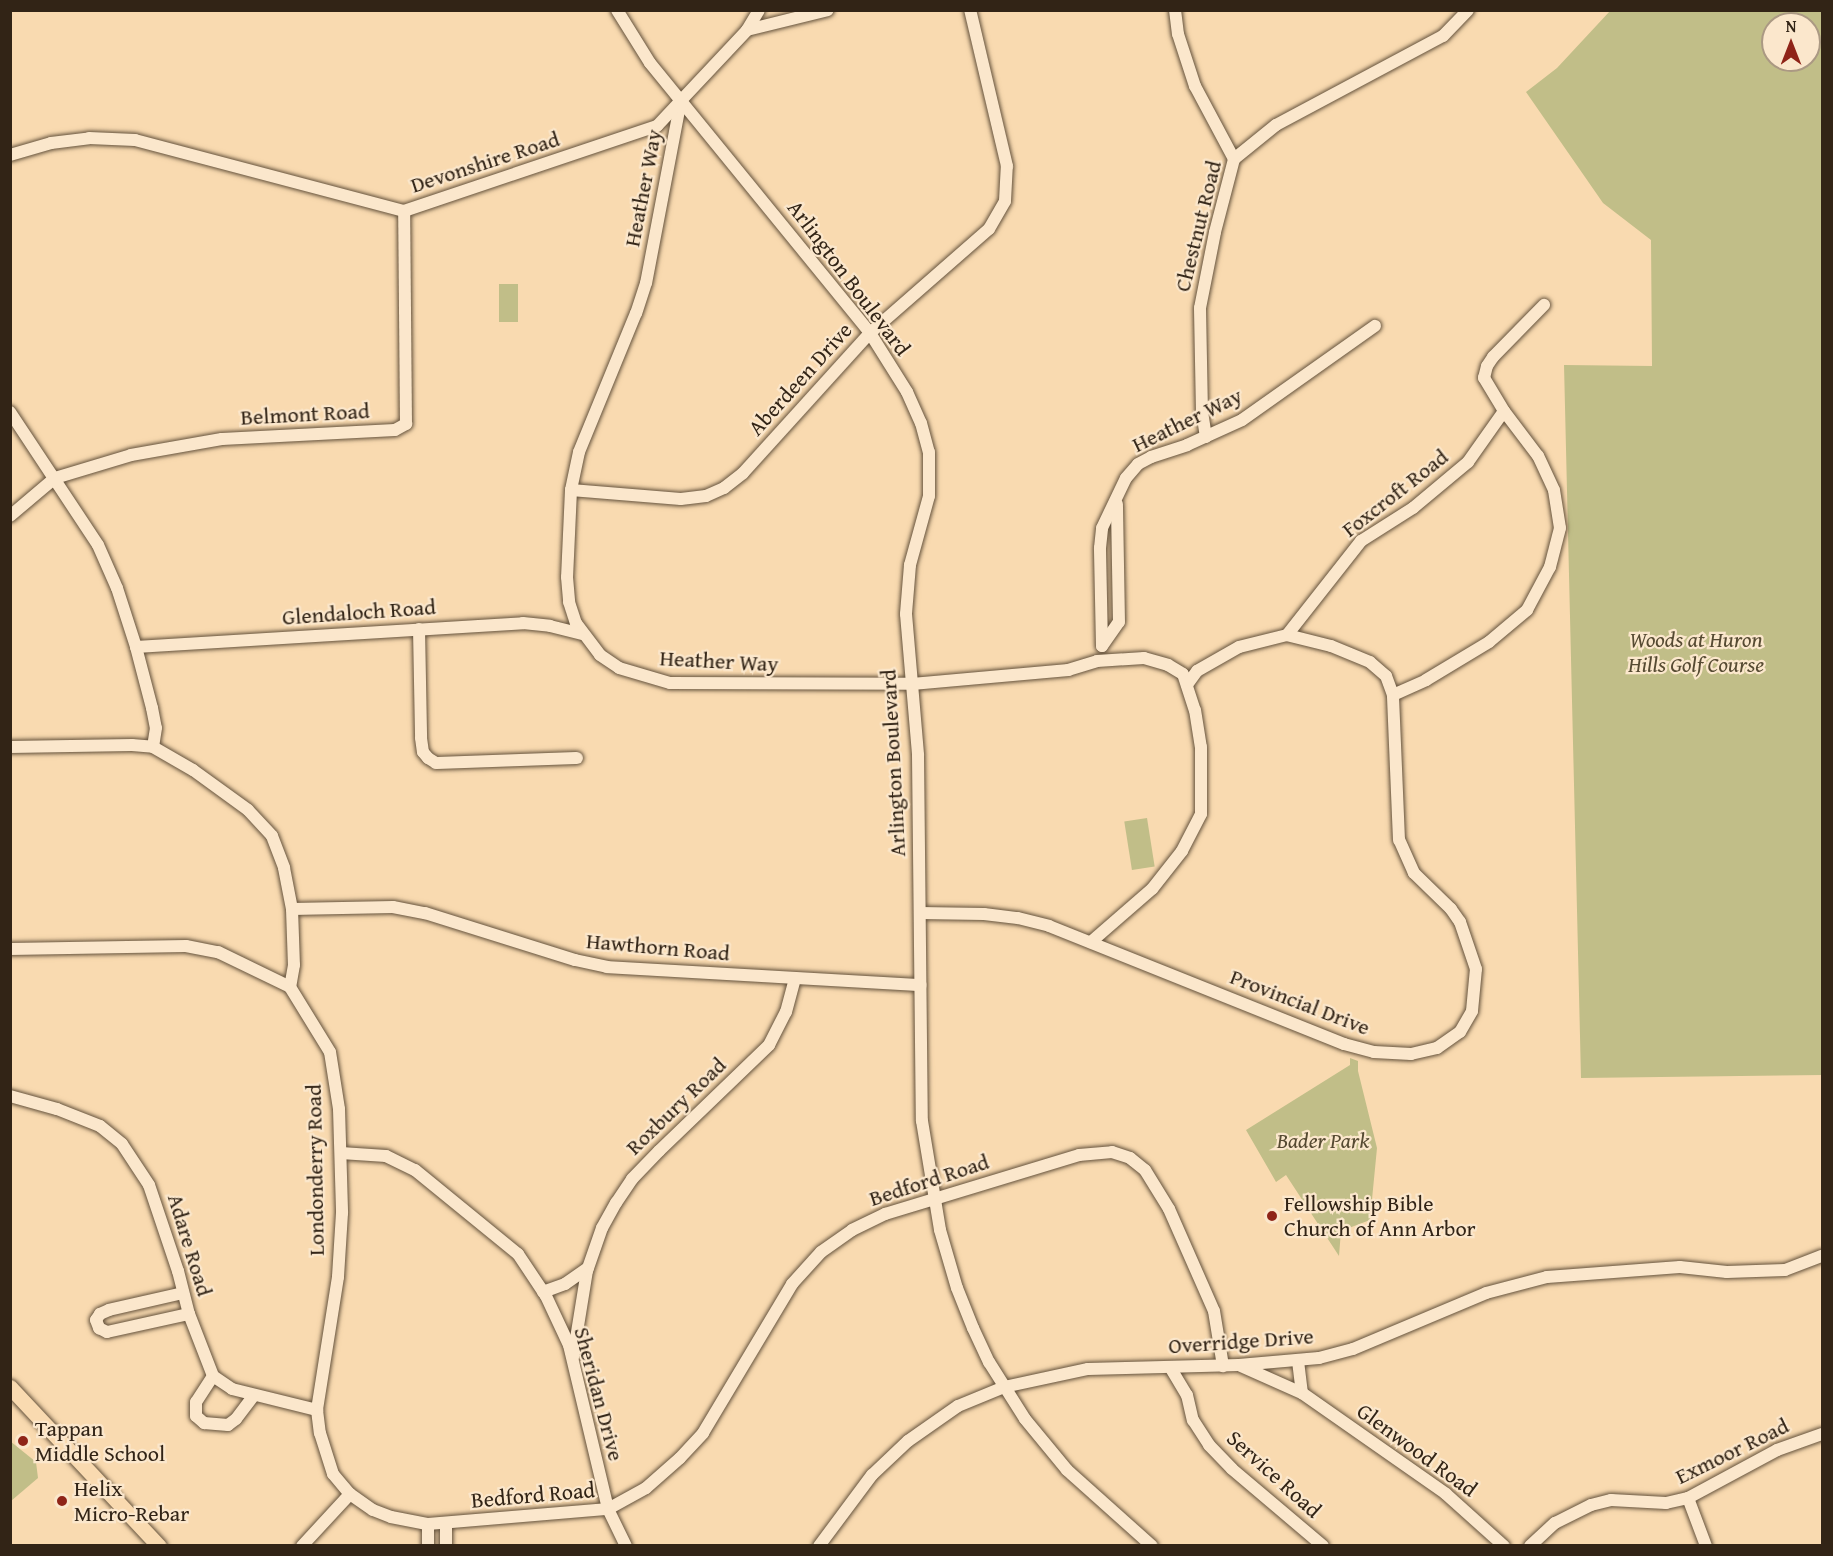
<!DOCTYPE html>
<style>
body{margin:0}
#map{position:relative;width:1833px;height:1556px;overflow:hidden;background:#f9dab0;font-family:"Gentium Book Plus",serif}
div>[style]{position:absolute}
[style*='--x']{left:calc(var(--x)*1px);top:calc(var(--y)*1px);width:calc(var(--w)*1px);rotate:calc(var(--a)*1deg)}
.green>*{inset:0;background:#c1be88;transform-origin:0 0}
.roads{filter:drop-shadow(0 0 2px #64523c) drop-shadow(0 0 2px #64523c)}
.minor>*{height:12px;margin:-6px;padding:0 6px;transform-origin:6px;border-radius:6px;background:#fbe7cc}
.major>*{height:15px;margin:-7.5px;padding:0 7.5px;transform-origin:7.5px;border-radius:7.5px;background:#f9dab0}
.dots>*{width:16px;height:16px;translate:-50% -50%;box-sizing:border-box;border:3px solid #fbe7cc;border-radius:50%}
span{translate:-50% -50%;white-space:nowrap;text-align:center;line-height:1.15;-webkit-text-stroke:4.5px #fbe7cc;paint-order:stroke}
.street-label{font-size:22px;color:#322416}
.park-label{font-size:22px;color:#564a32;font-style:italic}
.poi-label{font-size:22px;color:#322416}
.left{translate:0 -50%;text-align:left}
.frame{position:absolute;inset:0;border:12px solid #322416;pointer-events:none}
.north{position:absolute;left:1761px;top:12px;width:60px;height:60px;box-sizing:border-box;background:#fbe7cc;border:2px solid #ab9983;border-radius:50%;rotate:0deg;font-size:16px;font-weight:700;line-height:24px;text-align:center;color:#322416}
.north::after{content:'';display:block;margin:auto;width:21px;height:27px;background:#8f2418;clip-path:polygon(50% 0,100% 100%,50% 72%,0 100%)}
</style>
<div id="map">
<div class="green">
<div style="clip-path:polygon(evenodd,1610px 11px,1822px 11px,1822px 1075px,1581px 1078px,1564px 365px,1652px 366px,1651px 240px,1603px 203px,1526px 92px,1557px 68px,1610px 11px,1773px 24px,1809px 24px,1809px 60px,1773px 60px,1773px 24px)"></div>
<div style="left:499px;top:284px;width:19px;height:38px"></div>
<div style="left:1147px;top:818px;width:49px;height:23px;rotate:81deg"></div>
<div style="clip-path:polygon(1350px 1058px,1358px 1061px,1358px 1071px,1377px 1148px,1370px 1220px,1341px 1231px,1339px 1256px,1286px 1175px,1276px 1182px,1246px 1130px,1350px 1065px)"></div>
<div style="clip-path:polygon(10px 1441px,36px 1462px,38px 1478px,11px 1501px)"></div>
</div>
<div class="roads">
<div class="minor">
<div style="--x:617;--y:10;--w:62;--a:58.1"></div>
<div style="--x:650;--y:63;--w:348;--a:50.8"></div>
<div style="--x:870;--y:333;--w:70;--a:57.9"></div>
<div style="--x:907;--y:392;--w:34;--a:66"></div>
<div style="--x:921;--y:423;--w:30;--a:75"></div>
<div style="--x:929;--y:452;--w:44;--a:90"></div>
<div style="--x:929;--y:496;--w:72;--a:105.4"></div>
<div style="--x:910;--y:565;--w:49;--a:94.7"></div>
<div style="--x:906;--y:614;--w:142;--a:85.1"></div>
<div style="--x:918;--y:755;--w:366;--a:89.4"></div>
<div style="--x:922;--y:1121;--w:110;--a:80.6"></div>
<div style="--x:940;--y:1230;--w:60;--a:73.7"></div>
<div style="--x:957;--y:1288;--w:43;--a:68.2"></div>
<div style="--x:973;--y:1328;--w:38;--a:65"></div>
<div style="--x:989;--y:1362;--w:67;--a:57.7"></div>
<div style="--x:1025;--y:1419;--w:66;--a:50.5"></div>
<div style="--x:1067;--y:1470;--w:114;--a:41.8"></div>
<div style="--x:1175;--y:10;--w:24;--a:83"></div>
<div style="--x:1178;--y:34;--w:55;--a:71.9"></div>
<div style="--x:1195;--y:86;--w:83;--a:61.9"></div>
<div style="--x:747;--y:30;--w:23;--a:-59"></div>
<div style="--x:681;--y:100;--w:186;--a:100.8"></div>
<div style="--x:646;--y:283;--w:32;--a:108"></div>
<div style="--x:636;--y:313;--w:150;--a:112.3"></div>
<div style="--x:579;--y:452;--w:39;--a:102"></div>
<div style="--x:571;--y:490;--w:87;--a:92.6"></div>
<div style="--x:567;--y:577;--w:25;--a:85"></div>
<div style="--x:569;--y:602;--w:22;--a:72"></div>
<div style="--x:576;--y:623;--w:40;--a:53"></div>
<div style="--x:600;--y:655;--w:23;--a:34"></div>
<div style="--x:619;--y:668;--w:53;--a:16.4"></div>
<div style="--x:670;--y:683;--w:242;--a:0.2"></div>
<div style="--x:912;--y:684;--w:157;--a:-5.1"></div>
<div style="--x:1068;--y:670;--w:30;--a:-17"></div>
<div style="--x:1097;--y:661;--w:47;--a:-3.7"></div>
<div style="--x:1144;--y:658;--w:25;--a:16"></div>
<div style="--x:1168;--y:665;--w:17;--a:31"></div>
<div style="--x:1183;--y:674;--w:38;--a:72"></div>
<div style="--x:1195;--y:710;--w:37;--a:81"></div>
<div style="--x:1201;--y:747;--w:67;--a:90"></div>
<div style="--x:1201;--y:814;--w:42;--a:117.2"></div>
<div style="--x:1182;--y:851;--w:48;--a:128.3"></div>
<div style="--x:1152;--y:889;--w:81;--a:139"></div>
<div style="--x:10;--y:155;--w:43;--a:-16.3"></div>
<div style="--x:51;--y:143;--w:38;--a:-7"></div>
<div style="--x:89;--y:138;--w:46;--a:2.5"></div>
<div style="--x:135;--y:140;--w:278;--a:14.8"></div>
<div style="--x:404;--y:211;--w:267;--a:-18.6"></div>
<div style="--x:657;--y:126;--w:132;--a:-46.8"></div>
<div style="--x:747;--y:30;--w:83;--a:-13.9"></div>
<div style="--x:10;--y:412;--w:159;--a:56.5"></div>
<div style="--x:98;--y:545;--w:47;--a:66.2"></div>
<div style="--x:117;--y:588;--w:62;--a:72.1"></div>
<div style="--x:136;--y:647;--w:63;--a:75.3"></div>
<div style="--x:152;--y:708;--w:20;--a:79"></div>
<div style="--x:156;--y:728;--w:19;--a:99"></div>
<div style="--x:1206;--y:437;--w:24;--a:-99"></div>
<div style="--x:1202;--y:413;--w:105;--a:-91.1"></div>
<div style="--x:1200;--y:308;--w:77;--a:-78.8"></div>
<div style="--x:1215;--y:232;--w:75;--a:-75.4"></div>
<div style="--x:1234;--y:159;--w:54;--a:-39"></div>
<div style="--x:1276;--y:125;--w:189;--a:-28.1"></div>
<div style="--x:1443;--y:36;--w:36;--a:-46"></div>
<div style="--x:571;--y:490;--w:110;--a:4.7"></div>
<div style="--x:681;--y:499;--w:25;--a:-7"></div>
<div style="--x:706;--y:496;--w:20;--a:-24"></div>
<div style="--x:724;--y:488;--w:24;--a:-38"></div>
<div style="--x:743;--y:473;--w:189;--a:-47.8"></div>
<div style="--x:870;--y:333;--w:158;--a:-41.2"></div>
<div style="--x:989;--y:229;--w:32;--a:-60"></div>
<div style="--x:1005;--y:201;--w:35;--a:-87"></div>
<div style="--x:1007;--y:166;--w:160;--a:-103.3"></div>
<div style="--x:10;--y:516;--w:59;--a:-40.2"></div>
<div style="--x:55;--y:478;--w:79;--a:-16.8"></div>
<div style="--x:131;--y:455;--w:92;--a:-10"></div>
<div style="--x:222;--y:439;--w:173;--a:-3"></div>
<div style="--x:395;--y:430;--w:13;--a:-29"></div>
<div style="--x:406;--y:424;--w:213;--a:-90.5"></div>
<div style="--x:419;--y:629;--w:109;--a:88.9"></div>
<div style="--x:421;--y:738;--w:14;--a:82"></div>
<div style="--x:423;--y:752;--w:8;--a:50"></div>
<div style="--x:428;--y:758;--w:9;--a:32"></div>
<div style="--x:436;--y:763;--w:141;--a:-2"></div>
<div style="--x:1287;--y:635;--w:120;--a:-51.8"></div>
<div style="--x:1361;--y:541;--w:62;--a:-32.4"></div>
<div style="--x:1413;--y:508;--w:72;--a:-39.9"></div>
<div style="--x:1468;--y:462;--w:62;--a:-54.8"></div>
<div style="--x:1102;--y:646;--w:98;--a:-91.2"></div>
<div style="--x:1100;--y:548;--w:20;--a:-84"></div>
<div style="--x:1102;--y:528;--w:55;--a:-64.4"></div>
<div style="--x:1126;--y:478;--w:18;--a:-49"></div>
<div style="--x:1138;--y:464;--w:15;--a:-28"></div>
<div style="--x:1151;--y:457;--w:38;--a:-18"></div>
<div style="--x:1187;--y:445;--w:60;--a:-24.4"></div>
<div style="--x:1242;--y:420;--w:163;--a:-35.3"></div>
<div style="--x:1102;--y:646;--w:29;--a:-55"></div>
<div style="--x:1119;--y:622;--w:118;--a:-91"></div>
<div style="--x:136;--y:647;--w:388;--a:-3.5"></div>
<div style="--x:523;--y:623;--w:27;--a:6"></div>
<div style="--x:550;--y:626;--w:33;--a:14"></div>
<div style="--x:1393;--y:695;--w:36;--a:-24"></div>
<div style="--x:1426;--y:680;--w:74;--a:-31.1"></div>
<div style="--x:1489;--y:642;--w:50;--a:-40.1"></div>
<div style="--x:1527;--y:610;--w:49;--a:-61.9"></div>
<div style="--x:1550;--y:567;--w:40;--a:-75.6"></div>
<div style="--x:1560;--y:528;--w:38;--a:-99"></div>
<div style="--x:1554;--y:490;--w:38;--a:-115"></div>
<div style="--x:1538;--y:456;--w:56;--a:-127.1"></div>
<div style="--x:1504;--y:411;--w:39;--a:-121"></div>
<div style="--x:1484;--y:378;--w:12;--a:-76"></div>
<div style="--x:1487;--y:366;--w:11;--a:-56"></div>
<div style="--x:1493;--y:357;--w:73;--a:-45.6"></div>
<div style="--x:10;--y:747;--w:122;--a:-0.9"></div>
<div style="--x:132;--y:745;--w:21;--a:5"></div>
<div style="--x:153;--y:747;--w:46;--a:29.9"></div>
<div style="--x:193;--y:770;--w:68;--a:36"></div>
<div style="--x:248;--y:810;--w:35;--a:47"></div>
<div style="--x:272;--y:836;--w:34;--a:69"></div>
<div style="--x:284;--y:868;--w:42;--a:79"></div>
<div style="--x:292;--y:909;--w:56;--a:88"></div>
<div style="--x:294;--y:965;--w:22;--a:100"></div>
<div style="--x:290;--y:987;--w:76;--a:58.4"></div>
<div style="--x:330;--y:1052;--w:58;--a:81"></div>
<div style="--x:339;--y:1109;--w:104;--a:88.3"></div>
<div style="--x:342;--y:1213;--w:64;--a:93.6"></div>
<div style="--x:338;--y:1277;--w:135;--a:99"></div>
<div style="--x:317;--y:1410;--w:23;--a:83"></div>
<div style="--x:320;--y:1433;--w:43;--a:72.4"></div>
<div style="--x:333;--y:1474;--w:26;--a:50"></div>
<div style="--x:350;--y:1494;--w:28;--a:35"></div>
<div style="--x:373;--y:1510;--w:19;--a:21"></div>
<div style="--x:391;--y:1517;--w:38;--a:11"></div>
<div style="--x:428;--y:1524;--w:181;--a:-4.8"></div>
<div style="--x:608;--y:1509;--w:43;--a:-28.9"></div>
<div style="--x:646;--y:1488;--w:45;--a:-41.4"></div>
<div style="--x:680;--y:1458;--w:34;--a:-47"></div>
<div style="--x:703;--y:1433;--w:174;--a:-59.1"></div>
<div style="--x:792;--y:1284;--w:43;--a:-47.8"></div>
<div style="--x:821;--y:1252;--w:38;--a:-35"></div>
<div style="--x:852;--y:1230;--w:37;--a:-26"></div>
<div style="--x:885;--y:1214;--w:203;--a:-16.9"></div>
<div style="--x:1079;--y:1155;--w:33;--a:-5"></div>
<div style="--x:1112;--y:1152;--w:19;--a:18"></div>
<div style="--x:1130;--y:1158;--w:19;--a:39"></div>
<div style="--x:1145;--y:1170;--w:46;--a:58.4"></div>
<div style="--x:1169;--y:1209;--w:111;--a:66.2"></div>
<div style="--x:1214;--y:1311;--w:56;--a:80.7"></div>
<div style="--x:292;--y:909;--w:101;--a:-1.1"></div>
<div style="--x:393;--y:907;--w:33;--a:11"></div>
<div style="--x:425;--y:913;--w:157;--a:17.4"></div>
<div style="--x:575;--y:960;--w:33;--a:12"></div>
<div style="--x:607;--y:967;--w:314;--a:3.3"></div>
<div style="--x:920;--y:913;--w:64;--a:0.9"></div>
<div style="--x:984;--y:914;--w:34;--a:7"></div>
<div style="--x:1018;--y:918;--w:32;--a:14"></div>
<div style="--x:1049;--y:926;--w:318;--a:21.8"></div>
<div style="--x:1344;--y:1044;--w:31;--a:15"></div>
<div style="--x:1374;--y:1052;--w:37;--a:3"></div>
<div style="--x:1411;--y:1054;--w:27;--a:-13"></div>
<div style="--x:1437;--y:1048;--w:28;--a:-35"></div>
<div style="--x:1460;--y:1032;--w:24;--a:-60"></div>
<div style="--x:1472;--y:1011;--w:42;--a:-84.6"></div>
<div style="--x:1476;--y:969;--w:50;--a:-108.8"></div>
<div style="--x:1460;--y:922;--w:16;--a:-125"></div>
<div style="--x:1451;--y:909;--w:52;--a:-135.8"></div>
<div style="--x:1414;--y:873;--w:36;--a:-114"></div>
<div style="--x:1399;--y:840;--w:145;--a:-92.4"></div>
<div style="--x:1393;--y:695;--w:20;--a:-110"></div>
<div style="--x:1386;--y:676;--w:21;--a:-139"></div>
<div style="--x:1370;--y:662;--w:42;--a:-157.7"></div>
<div style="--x:1331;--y:646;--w:45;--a:-166"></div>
<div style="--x:1287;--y:635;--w:49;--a:166"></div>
<div style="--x:1239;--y:647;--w:48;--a:150.3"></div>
<div style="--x:1197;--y:671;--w:17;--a:126"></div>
<div style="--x:10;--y:949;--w:176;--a:-1"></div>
<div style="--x:186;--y:946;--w:33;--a:11"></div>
<div style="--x:218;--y:952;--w:80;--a:25.9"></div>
<div style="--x:10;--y:1096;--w:49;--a:15.5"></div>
<div style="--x:57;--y:1109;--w:46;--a:21.6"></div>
<div style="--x:100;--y:1126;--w:28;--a:39"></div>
<div style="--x:122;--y:1144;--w:49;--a:56.6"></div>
<div style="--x:149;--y:1185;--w:91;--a:71.4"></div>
<div style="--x:178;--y:1271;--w:44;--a:75.7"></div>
<div style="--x:189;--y:1314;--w:66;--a:68.8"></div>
<div style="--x:213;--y:1376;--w:23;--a:34"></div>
<div style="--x:232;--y:1389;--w:88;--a:13.9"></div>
<div style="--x:341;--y:1153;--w:45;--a:3.8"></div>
<div style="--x:386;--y:1156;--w:32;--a:26"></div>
<div style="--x:415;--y:1170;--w:133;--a:39.2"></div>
<div style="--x:518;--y:1254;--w:50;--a:56.3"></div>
<div style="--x:546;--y:1296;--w:54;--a:64.9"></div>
<div style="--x:569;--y:1345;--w:169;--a:76.6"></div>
<div style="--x:608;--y:1509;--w:41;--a:64.1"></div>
<div style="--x:543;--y:1292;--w:23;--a:-20"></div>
<div style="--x:565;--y:1284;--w:28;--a:-35"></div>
<div style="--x:183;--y:1293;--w:76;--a:167.1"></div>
<div style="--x:109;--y:1310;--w:10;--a:156"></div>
<div style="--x:100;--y:1314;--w:7;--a:124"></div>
<div style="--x:96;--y:1320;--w:9;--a:69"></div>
<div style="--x:99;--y:1328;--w:9;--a:27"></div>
<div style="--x:107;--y:1332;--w:84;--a:-12.4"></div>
<div style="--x:573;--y:1357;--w:87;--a:-80.8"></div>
<div style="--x:587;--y:1271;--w:46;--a:-70.8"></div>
<div style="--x:602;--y:1228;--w:29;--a:-61"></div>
<div style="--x:616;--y:1203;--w:29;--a:-56"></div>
<div style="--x:632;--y:1179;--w:39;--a:-46"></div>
<div style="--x:659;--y:1151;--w:153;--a:-43.9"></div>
<div style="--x:769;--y:1045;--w:37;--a:-63"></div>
<div style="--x:786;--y:1012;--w:35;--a:-75"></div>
<div style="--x:1298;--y:1361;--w:32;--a:83"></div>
<div style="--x:1241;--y:1366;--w:67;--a:23.9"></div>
<div style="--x:1302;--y:1393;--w:176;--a:35"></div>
<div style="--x:1446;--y:1494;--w:78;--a:41.9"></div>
<div style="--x:1170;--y:1367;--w:33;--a:59"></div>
<div style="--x:1187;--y:1395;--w:26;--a:77"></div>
<div style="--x:1193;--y:1420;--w:30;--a:57"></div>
<div style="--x:1209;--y:1445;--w:33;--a:46"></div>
<div style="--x:1232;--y:1469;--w:119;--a:40.2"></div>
<div style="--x:213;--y:1376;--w:31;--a:123"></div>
<div style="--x:196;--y:1402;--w:14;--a:90"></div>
<div style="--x:196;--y:1416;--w:11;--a:41"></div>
<div style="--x:204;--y:1423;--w:24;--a:5"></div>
<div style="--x:228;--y:1425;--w:10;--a:-37"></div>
<div style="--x:236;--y:1419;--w:30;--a:-53"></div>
<div style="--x:1688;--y:1498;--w:51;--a:69.4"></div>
<div style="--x:446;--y:1523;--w:23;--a:90"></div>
<div style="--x:428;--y:1524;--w:22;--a:90"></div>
<div style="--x:302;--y:1546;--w:71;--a:-47.3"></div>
<div style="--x:819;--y:1546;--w:89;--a:-53.3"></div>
<div style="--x:872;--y:1475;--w:50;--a:-43.4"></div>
<div style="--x:908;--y:1441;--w:61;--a:-35"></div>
<div style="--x:958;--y:1406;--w:50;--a:-22.4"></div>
<div style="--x:1004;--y:1387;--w:86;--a:-12.1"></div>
<div style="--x:1088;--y:1369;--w:151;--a:-1.5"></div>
<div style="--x:1239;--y:1365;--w:80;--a:-5"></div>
<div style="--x:1319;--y:1358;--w:35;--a:-15"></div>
<div style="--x:1353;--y:1349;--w:144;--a:-22.8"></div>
<div style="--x:1486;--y:1293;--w:63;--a:-14.7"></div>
<div style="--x:1547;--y:1277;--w:133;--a:-4.3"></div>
<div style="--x:1680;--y:1267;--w:47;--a:6.1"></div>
<div style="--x:1727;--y:1272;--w:58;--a:-2"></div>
<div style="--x:1785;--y:1270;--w:40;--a:-21"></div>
<div style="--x:1530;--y:1546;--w:34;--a:-43"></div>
<div style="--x:1555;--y:1523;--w:40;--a:-26.6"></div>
<div style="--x:1591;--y:1505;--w:21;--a:-14"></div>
<div style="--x:1611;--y:1500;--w:55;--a:3.1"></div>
<div style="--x:1666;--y:1503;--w:23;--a:-13"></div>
<div style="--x:1688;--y:1498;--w:101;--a:-28.3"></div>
<div style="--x:1777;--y:1450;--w:48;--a:-19.6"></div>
</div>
<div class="major">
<div style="--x:10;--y:1387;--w:218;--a:46.9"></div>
</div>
</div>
<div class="dots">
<div style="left:1272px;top:1216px;background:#8f2418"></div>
<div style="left:23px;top:1441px;background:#8f2418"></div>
<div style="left:62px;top:1501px;background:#8f2418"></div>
</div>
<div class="street-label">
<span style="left:485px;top:162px;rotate:-18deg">Devonshire Road</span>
<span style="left:643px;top:188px;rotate:-79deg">Heather Way</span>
<span style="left:1198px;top:226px;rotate:-76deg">Chestnut Road</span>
<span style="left:849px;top:278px;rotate:53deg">Arlington Boulevard</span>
<span style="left:800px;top:379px;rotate:-48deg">Aberdeen Drive</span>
<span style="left:305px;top:414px;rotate:-3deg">Belmont Road</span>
<span style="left:1187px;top:420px;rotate:-26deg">Heather Way</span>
<span style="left:1395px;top:493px;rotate:-38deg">Foxcroft Road</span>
<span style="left:359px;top:612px;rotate:-4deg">Glendaloch Road</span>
<span style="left:719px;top:661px;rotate:3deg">Heather Way</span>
<span style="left:893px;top:763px;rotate:-93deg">Arlington Boulevard</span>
<span style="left:658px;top:947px;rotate:5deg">Hawthorn Road</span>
<span style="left:1300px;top:1002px;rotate:21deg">Provincial Drive</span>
<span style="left:676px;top:1106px;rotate:-44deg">Roxbury Road</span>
<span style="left:315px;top:1170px;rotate:-91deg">Londonderry Road</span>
<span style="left:929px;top:1180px;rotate:-18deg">Bedford Road</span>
<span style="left:190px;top:1245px;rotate:73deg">Adare Road</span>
<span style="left:1241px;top:1341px;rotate:-4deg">Overridge Drive</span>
<span style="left:599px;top:1394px;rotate:75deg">Sheridan Drive</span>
<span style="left:1417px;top:1450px;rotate:36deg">Glenwood Road</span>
<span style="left:1732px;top:1451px;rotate:-26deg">Exmoor Road</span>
<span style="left:1274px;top:1474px;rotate:42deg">Service Road</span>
<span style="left:533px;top:1495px;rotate:-5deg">Bedford Road</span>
</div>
<div class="park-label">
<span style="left:1696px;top:652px">Woods at Huron<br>Hills Golf Course</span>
<span style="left:1323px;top:1141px">Bader Park</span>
</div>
<div class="poi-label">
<span class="left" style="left:1284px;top:1216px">Fellowship Bible<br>Church of Ann Arbor</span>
<span class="left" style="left:35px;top:1441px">Tappan<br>Middle School</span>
<span class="left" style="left:74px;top:1501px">Helix<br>Micro-Rebar</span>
</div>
<div class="frame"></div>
<div class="north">N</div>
</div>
